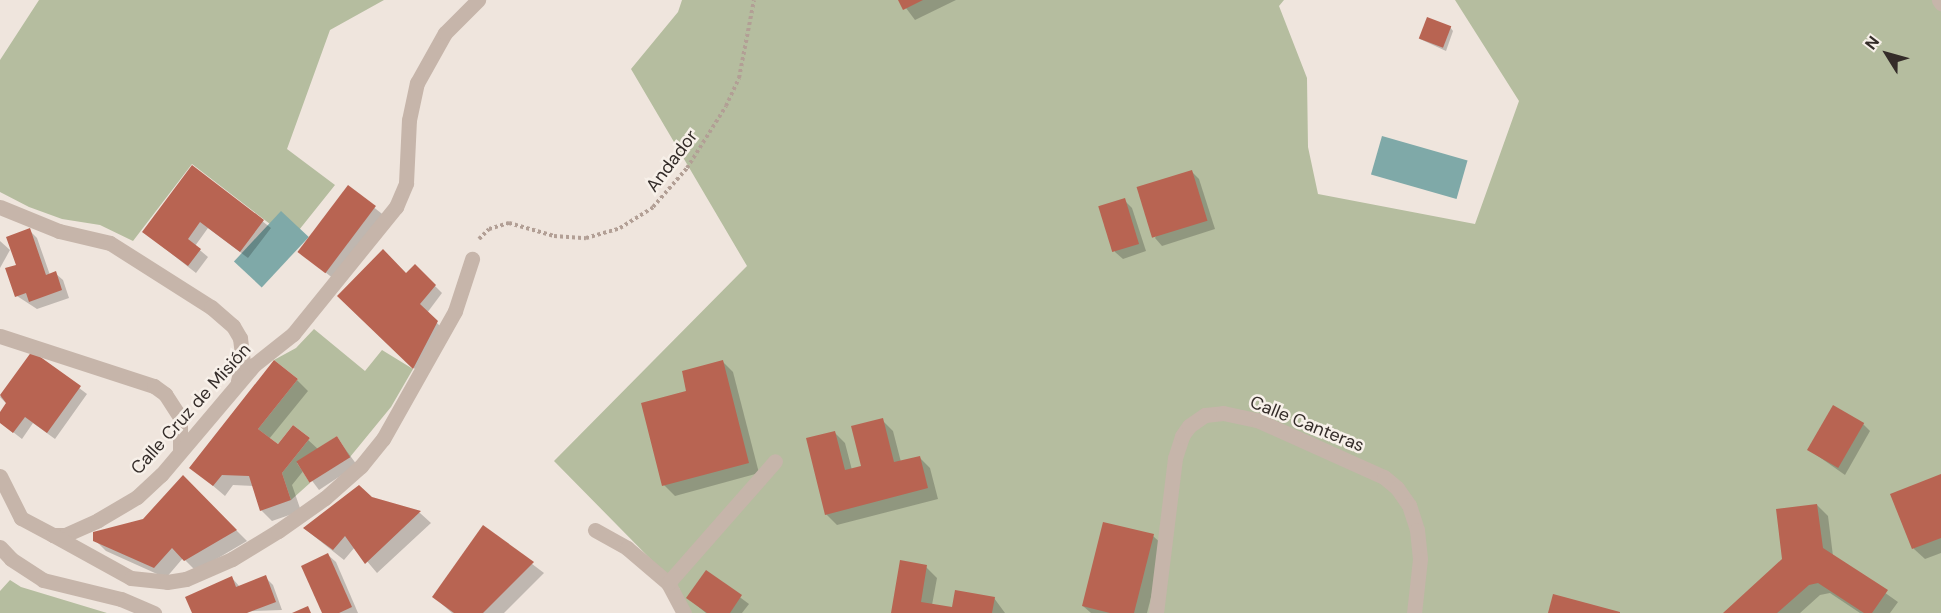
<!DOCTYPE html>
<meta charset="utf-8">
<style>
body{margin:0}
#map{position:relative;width:1941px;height:613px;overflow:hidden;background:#efe5dd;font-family:"DM Sans",sans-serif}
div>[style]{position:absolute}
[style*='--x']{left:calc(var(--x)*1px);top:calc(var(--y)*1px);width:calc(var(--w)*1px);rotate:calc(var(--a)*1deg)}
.green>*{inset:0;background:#b5bd9f}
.water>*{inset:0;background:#7fa9a8;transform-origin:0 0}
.shadow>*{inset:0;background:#0003;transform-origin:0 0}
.building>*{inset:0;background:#b86452;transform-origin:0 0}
.path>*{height:4px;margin-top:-2px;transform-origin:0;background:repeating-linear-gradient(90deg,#b29f95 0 3px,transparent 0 6px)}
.street>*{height:15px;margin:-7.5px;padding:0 7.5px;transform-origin:7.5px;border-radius:7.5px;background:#c6b5aa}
span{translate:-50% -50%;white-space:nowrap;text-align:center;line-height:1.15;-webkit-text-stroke:5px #f7f0e9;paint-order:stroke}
.street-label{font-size:18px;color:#342c29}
.north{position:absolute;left:1857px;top:24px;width:60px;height:60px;-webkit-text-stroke:4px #f7f0e9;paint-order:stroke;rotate:307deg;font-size:16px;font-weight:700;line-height:24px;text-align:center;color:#342c29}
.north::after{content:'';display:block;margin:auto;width:21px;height:27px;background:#342c29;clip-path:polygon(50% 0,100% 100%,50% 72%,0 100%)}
</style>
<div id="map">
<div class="green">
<div style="clip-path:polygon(39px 0,384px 0,330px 30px,287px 149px,335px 185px,299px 230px,270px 224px,192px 164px,133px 241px,100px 225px,62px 219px,29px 207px,0 192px,0 60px)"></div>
<div style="clip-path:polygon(682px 0,1284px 0,1279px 6px,1307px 78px,1308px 147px,1318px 194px,1475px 224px,1519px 101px,1455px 0,1941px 0,1941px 613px,689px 613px,679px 588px,554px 461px,747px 266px,631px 69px,678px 12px)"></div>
<div style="clip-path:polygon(314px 329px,365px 371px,382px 350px,413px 369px,391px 407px,350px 457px,337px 436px,297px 463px,310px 483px,291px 500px,282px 473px,310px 438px,293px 425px,278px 444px,258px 429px,298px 379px,274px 360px,296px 348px)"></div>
<div style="clip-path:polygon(10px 580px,21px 587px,107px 613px,0 613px,0 591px)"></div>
</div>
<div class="water">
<div style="left:1382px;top:136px;width:89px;height:40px;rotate:16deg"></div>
<div style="left:281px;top:211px;width:38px;height:69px;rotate:43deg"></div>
</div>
<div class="shadow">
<div style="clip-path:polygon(900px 0,956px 0,915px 20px)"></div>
<div style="clip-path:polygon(1450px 27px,1453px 31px,1446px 51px,1420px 39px)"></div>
<div style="clip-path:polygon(193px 167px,271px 228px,248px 258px,208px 228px,195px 246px,208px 257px,196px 273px,144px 232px)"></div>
<div style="clip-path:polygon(1191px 171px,1199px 179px,1215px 229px,1162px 246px,1155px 238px)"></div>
<div style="left:349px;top:188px;width:43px;height:81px;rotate:38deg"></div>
<div style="clip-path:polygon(1124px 200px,1132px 208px,1146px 251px,1123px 259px,1115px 252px,1101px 208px)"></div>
<div style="clip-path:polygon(29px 230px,37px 238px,50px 275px,55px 273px,63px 280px,69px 298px,37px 309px,17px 296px,18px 265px)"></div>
<div style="clip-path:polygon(0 241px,10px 250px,0 268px)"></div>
<div style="clip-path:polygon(415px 266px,442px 293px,427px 313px,440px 326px,417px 371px,339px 296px,407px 275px)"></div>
<div style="clip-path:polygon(33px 353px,87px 394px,55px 439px,33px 423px,22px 439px,0 422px,0 414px,7px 404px,0 397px)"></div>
<div style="clip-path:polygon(723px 362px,733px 372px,759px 473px,675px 496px,664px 485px,688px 392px)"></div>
<div style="clip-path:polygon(297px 380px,308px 391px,269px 439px,279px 447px,294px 427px,319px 450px,337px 438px,357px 465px,319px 490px,304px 470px,292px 485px,301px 511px,272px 521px,261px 510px,254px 486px,233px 485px,225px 496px,191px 467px)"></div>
<div style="clip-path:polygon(882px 420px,893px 431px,901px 462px,919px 457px,930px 468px,938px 499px,837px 525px,826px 514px,834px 432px,845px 443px,852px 470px,863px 467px)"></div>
<div style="clip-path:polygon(1863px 424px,1870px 431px,1845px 475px,1808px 449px)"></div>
<div style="clip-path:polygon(1941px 475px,1941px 553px,1925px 559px,1914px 549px,1892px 495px)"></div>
<div style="clip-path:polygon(183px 477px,247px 541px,196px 571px,183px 558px,166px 578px,106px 551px,95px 540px,144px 520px)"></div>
<div style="clip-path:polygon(371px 499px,420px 513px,431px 523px,377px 573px,355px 547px,344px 560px,305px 529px)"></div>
<div style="clip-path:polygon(1817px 505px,1828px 516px,1833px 556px,1898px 602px,1890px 613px,1860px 613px,1830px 593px,1820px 595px,1800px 613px,1725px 613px,1784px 560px)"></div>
<div style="clip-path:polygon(483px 527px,544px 573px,504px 613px,452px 613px,434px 597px)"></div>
<div style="clip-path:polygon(1153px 536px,1164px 546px,1147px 613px,1091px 613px,1083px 606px)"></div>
<div style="clip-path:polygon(328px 555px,336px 562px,358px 613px,324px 613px)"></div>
<div style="clip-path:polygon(926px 567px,937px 578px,932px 605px,953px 609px,994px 598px,1005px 613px,892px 613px)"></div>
<div style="clip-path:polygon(706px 572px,749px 604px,742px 613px,706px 613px,688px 598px)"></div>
<div style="clip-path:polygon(265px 577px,273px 585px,282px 610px,193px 613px,232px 578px,240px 587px)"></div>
</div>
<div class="building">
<div style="clip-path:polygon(898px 0,923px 0,903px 10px)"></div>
<div style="left:1427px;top:17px;width:26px;height:23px;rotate:21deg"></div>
<div style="clip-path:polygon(192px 165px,264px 220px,240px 252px,200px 222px,188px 239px,201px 249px,188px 266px,142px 232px)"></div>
<div style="left:1192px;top:170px;width:53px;height:58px;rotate:73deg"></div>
<div style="left:348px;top:185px;width:35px;height:84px;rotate:37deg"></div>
<div style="left:1125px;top:198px;width:48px;height:28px;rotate:73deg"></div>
<div style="clip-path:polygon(30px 228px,46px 275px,56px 271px,62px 290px,29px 302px,26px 293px,15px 297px,5px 268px,16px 265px,6px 237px)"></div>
<div style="clip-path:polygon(383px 249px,406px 273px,415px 264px,436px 285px,420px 304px,438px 321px,413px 369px,337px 296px)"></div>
<div style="clip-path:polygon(32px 351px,81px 386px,47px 433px,25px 417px,13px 433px,0 423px,0 412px,6px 403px,0 395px)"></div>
<div style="clip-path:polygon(274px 360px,298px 379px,258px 429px,278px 444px,293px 425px,310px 438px,282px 473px,291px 500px,260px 511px,249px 476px,222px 475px,213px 486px,189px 468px)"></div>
<div style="clip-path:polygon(723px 360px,749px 463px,662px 486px,641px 403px,686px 391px,682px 371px)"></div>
<div style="left:1833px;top:405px;width:36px;height:52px;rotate:30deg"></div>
<div style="clip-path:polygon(883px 418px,894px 462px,920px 456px,928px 488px,825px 515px,806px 438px,835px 431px,845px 470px,861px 466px,851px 426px)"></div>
<div style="left:337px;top:436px;width:25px;height:48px;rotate:58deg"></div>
<div style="clip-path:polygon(1941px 474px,1941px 538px,1912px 549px,1890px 494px)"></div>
<div style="clip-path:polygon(183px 475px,237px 530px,184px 561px,172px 548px,154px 568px,93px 541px,93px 532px,143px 519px)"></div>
<div style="clip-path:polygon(359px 485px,372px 497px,421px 511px,365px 564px,345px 536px,333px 550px,303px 528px)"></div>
<div style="clip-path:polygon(1817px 504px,1823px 548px,1888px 590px,1872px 613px,1864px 613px,1818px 583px,1809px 585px,1777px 613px,1723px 613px,1782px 559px,1776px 509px)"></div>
<div style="clip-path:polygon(1103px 522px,1154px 534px,1134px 613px,1110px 613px,1082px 606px)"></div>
<div style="clip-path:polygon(483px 525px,534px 562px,483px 613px,454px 613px,432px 597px)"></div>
<div style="clip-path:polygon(328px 553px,352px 607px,339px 613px,322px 613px,301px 566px)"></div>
<div style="clip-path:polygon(900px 560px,927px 565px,921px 602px,952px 607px,955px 590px,995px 597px,992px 613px,891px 613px)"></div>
<div style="clip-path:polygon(706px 570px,742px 595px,730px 613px,707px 613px,686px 598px)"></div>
<div style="clip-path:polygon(266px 575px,276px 602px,247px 613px,192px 613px,185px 597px,232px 576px,236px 587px)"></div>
<div style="clip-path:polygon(1553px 594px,1620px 612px,1620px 613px,1548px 613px)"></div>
<div style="clip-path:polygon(308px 606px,311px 613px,292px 613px)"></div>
</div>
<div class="path">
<div style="--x:479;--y:239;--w:14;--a:-45"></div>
<div style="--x:489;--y:229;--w:21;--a:-17"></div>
<div style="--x:509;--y:223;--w:47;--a:16.1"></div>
<div style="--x:554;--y:236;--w:32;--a:4"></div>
<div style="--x:586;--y:238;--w:35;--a:-16"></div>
<div style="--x:620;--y:228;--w:39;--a:-32"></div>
<div style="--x:653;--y:207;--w:52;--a:-48.9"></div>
<div style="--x:687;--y:168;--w:73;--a:-57.8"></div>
<div style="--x:726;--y:106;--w:31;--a:-65"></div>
<div style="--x:739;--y:78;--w:79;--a:-79.1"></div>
</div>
<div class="street">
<div style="--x:1939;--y:0;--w:4;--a:56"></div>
<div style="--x:0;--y:207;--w:64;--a:22.1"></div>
<div style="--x:59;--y:231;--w:52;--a:13.2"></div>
<div style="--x:110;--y:243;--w:120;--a:32.4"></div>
<div style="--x:211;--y:307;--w:29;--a:41"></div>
<div style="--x:233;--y:326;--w:14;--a:60"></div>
<div style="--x:240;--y:338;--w:24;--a:83"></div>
<div style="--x:243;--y:362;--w:20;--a:105"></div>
<div style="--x:0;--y:336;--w:162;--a:18"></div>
<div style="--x:154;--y:386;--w:14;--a:36"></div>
<div style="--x:165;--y:394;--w:27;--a:57"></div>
<div style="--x:180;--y:417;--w:33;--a:90"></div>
<div style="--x:0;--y:476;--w:47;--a:63.4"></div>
<div style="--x:21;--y:518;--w:36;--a:28"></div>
<div style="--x:53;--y:535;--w:12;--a:0"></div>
<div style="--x:65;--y:535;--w:36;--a:-24"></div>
<div style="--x:98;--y:520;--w:45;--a:-30.5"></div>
<div style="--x:137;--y:497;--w:33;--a:-43"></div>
<div style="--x:161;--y:475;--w:144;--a:-49.8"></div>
<div style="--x:254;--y:365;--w:50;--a:-38.5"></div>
<div style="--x:293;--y:334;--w:164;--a:-51"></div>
<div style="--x:396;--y:207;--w:26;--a:-67"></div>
<div style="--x:406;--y:183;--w:63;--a:-87.3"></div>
<div style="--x:409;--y:120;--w:38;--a:-78"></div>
<div style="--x:417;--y:83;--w:57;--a:-60.8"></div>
<div style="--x:445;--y:33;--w:47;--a:-45"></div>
<div style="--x:595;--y:530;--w:37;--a:29"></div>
<div style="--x:627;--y:548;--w:54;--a:40.5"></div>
<div style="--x:668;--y:583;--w:34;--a:62"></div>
<div style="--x:53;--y:535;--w:89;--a:28.9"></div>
<div style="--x:131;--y:578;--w:36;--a:6"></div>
<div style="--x:167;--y:582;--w:19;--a:-9"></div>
<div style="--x:186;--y:579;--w:50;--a:-23.5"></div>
<div style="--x:232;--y:559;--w:54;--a:-31.3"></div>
<div style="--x:278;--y:531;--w:57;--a:-35.1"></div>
<div style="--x:325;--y:498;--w:48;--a:-41.6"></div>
<div style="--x:361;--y:466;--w:35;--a:-51"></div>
<div style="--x:383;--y:439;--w:147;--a:-60.6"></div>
<div style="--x:455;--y:311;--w:55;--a:-71.9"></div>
<div style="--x:0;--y:547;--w:16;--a:47"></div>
<div style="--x:11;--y:559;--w:38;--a:33"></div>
<div style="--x:43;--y:580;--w:80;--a:13.7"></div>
<div style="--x:121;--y:599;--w:36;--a:23"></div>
<div style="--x:668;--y:583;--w:162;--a:-48.7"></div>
<div style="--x:1156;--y:613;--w:156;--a:-83"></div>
<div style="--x:1175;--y:458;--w:23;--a:-72"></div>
<div style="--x:1182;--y:436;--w:12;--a:-55"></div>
<div style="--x:1189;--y:426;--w:19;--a:-35"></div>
<div style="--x:1205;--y:415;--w:18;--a:-6"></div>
<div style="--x:1223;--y:413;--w:35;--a:12"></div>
<div style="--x:1257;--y:420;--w:139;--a:24.2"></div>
<div style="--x:1384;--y:477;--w:17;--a:40"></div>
<div style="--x:1397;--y:488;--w:21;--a:55"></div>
<div style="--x:1409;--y:505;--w:26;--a:72"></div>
<div style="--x:1417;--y:530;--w:29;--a:84"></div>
<div style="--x:1420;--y:559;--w:54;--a:96.3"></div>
</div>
<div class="street-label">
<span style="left:672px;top:161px;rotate:-53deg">Andador</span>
<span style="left:191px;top:409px;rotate:-48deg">Calle Cruz de Misión</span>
<span style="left:1307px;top:424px;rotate:22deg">Calle Canteras</span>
</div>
<div class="north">N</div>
</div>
